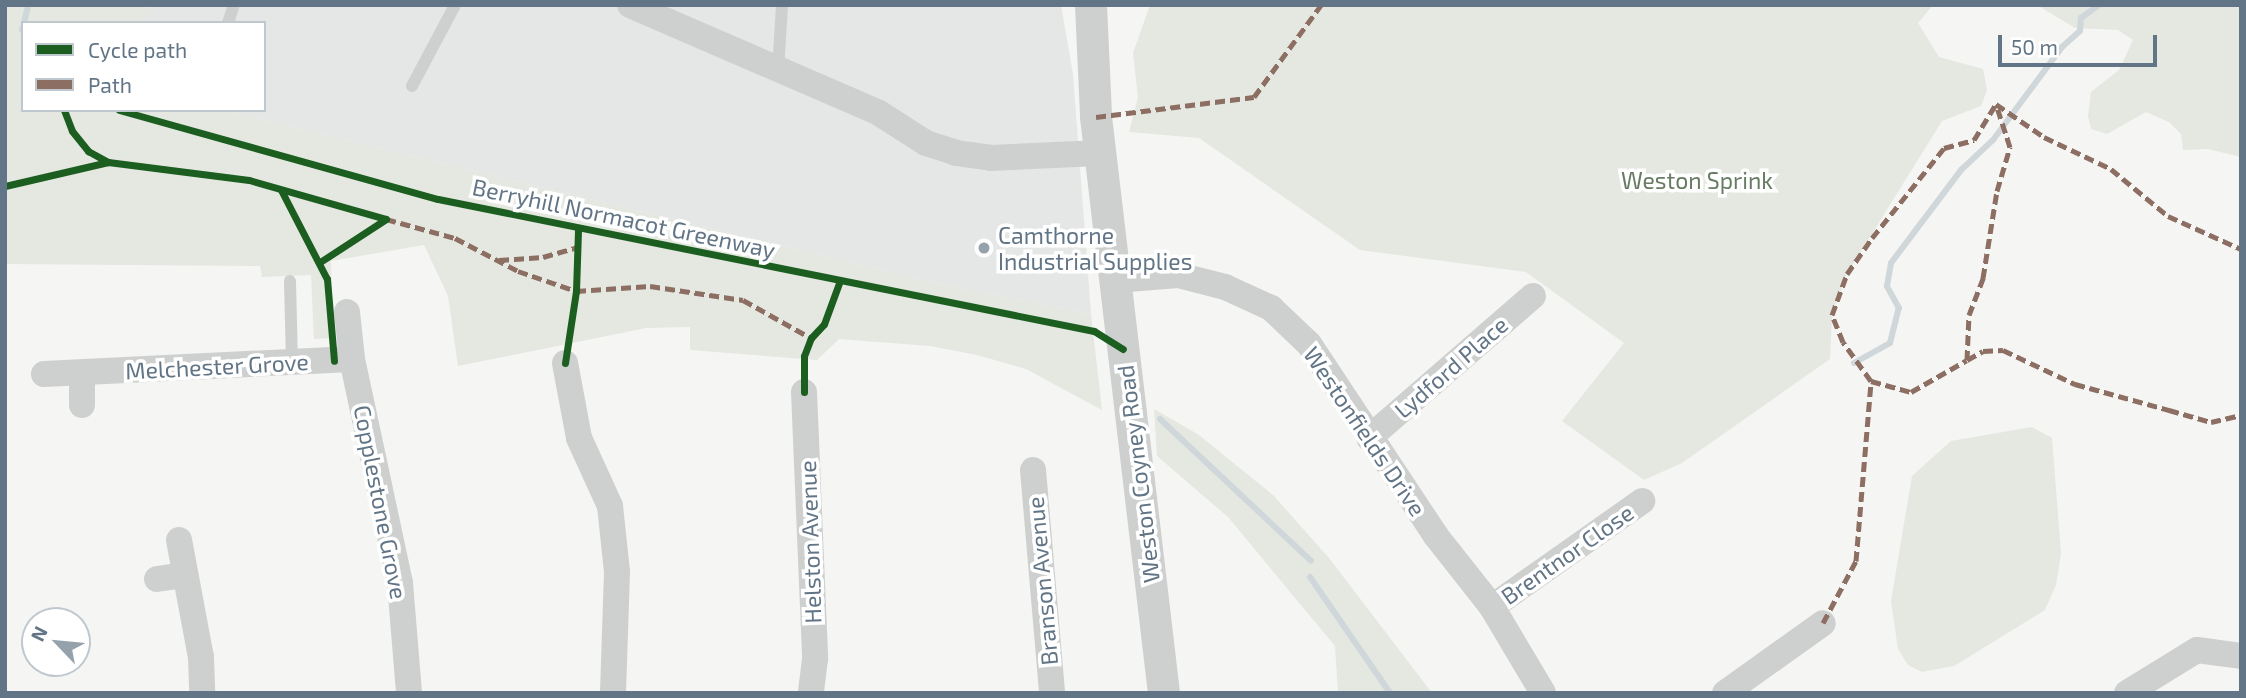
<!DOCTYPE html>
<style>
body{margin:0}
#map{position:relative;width:2246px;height:698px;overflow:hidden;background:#f5f5f3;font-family:"Exo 2",sans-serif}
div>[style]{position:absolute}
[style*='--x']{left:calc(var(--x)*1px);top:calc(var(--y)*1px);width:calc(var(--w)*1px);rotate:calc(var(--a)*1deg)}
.built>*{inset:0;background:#e5e7e6}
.green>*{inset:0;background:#e4e8e1}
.stream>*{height:6px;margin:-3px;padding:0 3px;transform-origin:3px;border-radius:3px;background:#cfd7da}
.service>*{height:12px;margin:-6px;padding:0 6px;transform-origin:6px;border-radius:6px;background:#ced0d0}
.minor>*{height:26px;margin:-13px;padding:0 13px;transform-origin:13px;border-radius:13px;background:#ced0d0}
.tertiary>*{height:32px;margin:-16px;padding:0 16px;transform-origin:16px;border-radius:16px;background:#ced0d0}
.quiet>*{height:5px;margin-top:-2.5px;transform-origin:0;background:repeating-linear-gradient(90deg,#8d6e63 0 10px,transparent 0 15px)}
.cycleway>*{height:7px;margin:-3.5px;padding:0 3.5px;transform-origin:3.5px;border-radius:3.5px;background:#1b5e20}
.dots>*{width:19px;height:19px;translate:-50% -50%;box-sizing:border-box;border:4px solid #fff;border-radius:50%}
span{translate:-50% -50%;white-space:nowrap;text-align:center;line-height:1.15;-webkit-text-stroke:7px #fff;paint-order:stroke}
.park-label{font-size:23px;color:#677c62}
.street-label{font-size:23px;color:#627586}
.poi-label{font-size:23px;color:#627586}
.left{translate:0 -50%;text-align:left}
.frame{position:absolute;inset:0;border:7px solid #627586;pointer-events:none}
.legend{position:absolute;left:21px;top:21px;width:245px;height:91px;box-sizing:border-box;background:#fff;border:2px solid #c0c8cf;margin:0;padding:9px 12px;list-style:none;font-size:21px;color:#627586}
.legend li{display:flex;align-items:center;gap:14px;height:35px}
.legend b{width:35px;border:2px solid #c0c8cf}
.north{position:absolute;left:21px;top:607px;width:70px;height:70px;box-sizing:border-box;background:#fff;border:2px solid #c0c8cf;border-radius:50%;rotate:296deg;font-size:19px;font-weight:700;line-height:28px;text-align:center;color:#627586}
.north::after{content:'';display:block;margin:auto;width:24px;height:32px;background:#95a2ac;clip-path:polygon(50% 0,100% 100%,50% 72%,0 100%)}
.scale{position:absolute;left:1998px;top:35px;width:159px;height:32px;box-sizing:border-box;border:4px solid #627586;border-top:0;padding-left:9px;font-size:21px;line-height:24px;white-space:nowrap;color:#627586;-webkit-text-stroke:5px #fff;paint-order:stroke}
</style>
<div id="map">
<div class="built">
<div style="clip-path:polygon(148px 5px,1061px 5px,1073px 74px,1091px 314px,948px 286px,223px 110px,264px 110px,264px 23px,144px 23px)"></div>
</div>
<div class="green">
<div style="clip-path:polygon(5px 5px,148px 5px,144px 23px,23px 23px,23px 110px,223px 110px,948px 286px,1091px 314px,1102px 410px,1026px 369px,977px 355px,930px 346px,839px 339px,817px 360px,690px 350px,690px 327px,646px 328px,458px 366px,448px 296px,424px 245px,331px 261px,333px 338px,314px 339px,311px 275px,262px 277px,260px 266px,5px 264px)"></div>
<div style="clip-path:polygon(1150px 5px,1933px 5px,1918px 23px,1939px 57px,1983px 69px,1987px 90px,1981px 106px,1942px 121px,1847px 274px,1832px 315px,1830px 359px,1682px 463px,1644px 480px,1562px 421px,1624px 343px,1526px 272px,1360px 250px,1199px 138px,1129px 132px,1138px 98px,1133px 53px)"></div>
<div style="clip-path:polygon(2037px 5px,2241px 5px,2241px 157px,2208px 149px,2183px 150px,2181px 134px,2169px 122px,2146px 112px,2107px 134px,2091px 129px,2088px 116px,2091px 92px,2119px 70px,2133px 40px,2118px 30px,2075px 28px)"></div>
<div style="clip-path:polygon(1154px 409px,1199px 435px,1274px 496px,1329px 558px,1432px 693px,1338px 693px,1335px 646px,1228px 517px,1157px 456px)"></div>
<div style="clip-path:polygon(2032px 427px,2052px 438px,2061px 553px,2056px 585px,2045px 610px,1954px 666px,1922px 672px,1908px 665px,1898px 649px,1891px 601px,1912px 476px,1951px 441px)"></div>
</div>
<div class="stream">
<div style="--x:24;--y:23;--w:18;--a:-77"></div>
<div style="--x:22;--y:30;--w:3;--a:-72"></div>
<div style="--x:1854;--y:363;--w:41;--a:-29.1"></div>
<div style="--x:1890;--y:343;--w:36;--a:-76"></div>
<div style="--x:1899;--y:308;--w:25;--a:-119"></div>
<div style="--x:1887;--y:286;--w:23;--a:-80"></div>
<div style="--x:1891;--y:263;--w:116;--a:-53"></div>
<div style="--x:1961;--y:170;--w:44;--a:-43.2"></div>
<div style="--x:1993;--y:140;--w:116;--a:-53.4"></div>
<div style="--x:2062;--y:47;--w:24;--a:-42"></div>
<div style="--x:2080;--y:31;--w:13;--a:-86"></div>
<div style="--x:2081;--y:18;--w:22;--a:-36"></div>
<div style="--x:1160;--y:419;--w:207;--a:43.2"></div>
<div style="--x:1310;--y:577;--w:141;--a:55.4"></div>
</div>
<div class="service">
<div style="--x:228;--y:23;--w:19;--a:-72"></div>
<div style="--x:778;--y:71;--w:66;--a:-86.5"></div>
<div style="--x:412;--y:86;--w:92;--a:-62"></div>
<div style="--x:290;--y:281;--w:81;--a:88.6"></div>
</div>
<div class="minor">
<div style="--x:630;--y:5;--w:271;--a:23.4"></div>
<div style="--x:879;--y:113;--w:56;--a:32.6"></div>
<div style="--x:926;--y:143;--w:32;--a:18"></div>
<div style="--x:956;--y:153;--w:34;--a:8"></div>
<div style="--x:990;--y:158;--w:110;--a:-2.6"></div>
<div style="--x:1116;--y:280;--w:62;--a:-4.6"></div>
<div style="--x:1178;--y:275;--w:49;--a:14.3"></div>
<div style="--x:1225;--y:287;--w:51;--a:24.5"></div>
<div style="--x:1271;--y:308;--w:52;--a:43.5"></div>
<div style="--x:1309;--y:344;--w:230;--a:56.5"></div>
<div style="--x:1436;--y:536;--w:90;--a:51.7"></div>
<div style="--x:1492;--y:607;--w:100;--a:59.3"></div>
<div style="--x:347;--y:312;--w:47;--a:83.9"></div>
<div style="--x:352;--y:359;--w:229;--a:77.9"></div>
<div style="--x:400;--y:583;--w:110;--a:85.3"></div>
<div style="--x:565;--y:363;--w:76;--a:79.4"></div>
<div style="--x:579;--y:438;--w:75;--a:65.5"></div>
<div style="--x:610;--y:506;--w:66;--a:83.9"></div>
<div style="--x:617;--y:572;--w:121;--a:91.9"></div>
<div style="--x:82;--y:373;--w:32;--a:90"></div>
<div style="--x:44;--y:374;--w:308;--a:-2.8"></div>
<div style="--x:804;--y:392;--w:267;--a:87.6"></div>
<div style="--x:815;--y:659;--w:34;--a:97"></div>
<div style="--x:1369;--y:438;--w:217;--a:-40.9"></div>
<div style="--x:1033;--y:470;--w:224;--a:85.1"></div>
<div style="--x:179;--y:540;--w:119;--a:79.4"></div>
<div style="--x:201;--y:657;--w:36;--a:88"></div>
<div style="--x:157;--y:579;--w:27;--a:-8"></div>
<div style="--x:1492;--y:607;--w:184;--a:-35.2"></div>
<div style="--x:1725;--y:693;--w:120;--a:-35.5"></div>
<div style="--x:2127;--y:693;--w:82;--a:-31.6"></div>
<div style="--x:2197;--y:650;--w:44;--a:7.8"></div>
</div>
<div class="tertiary">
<div style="--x:1091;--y:5;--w:112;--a:87.4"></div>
<div style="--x:1096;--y:117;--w:580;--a:83.27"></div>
</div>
<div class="quiet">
<div style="--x:1996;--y:104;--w:58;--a:34.5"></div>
<div style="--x:2044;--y:137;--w:74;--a:25.5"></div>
<div style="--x:2111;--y:169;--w:74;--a:39.5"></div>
<div style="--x:2168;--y:216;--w:80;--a:24.3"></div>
<div style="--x:1096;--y:117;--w:159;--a:-7.2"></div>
<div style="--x:1254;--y:97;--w:114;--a:-53.9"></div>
<div style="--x:386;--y:219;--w:72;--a:15.4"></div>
<div style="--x:455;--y:238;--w:71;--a:27.6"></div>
<div style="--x:518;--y:271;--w:61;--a:19"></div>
<div style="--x:576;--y:291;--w:74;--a:-3.9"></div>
<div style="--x:650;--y:286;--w:94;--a:8.6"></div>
<div style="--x:743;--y:300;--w:78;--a:29.2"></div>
<div style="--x:499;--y:260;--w:44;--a:-3.9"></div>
<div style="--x:543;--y:257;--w:35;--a:-16"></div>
<div style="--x:1967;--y:360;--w:18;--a:-29"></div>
<div style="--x:1983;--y:351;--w:20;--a:-3"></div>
<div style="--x:2003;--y:350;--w:80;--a:25.3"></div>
<div style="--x:2075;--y:384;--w:98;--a:15.5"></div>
<div style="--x:2169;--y:410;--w:44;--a:15.9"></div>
<div style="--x:2211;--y:422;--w:31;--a:-13"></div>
<div style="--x:1871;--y:381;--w:41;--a:15.4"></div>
<div style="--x:1911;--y:392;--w:64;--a:-29.7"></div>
<div style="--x:1967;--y:360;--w:45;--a:-87.5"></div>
<div style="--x:1969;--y:315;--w:40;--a:-69"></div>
<div style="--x:1983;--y:278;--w:88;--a:-80.9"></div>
<div style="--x:1997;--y:191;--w:46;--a:-73.5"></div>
<div style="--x:2010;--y:147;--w:45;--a:-108"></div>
<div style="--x:1823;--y:623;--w:70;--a:-62"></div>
<div style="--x:1856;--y:561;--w:181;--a:-85.2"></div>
<div style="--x:1871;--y:381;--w:48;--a:-125.7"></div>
<div style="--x:1843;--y:342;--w:29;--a:-112"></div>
<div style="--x:1832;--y:315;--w:44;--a:-69.9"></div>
<div style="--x:1847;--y:274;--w:44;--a:-55.2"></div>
<div style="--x:1872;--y:238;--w:115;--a:-51.3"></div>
<div style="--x:1944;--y:148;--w:31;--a:-15"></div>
<div style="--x:1974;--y:140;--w:42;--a:-58.6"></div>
</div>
<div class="cycleway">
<div style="--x:64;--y:110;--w:22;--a:69"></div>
<div style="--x:72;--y:131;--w:26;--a:51"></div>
<div style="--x:88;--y:151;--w:23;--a:29"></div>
<div style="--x:108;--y:162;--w:142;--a:7.3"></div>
<div style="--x:249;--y:180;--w:142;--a:15.9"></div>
<div style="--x:386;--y:219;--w:79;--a:146.9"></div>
<div style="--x:119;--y:110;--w:331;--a:15.6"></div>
<div style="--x:438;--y:199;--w:669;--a:11.38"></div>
<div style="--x:1094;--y:331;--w:34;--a:32"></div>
<div style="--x:5;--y:186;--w:106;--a:-13.1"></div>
<div style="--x:281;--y:190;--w:100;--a:62.7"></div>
<div style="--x:327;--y:279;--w:82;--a:85.1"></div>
<div style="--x:565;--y:363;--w:73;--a:-81.3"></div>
<div style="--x:576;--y:291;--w:61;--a:-88.1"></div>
<div style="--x:804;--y:392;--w:36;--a:-90"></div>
<div style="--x:804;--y:356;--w:19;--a:-69"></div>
<div style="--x:811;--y:338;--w:19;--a:-47"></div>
<div style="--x:824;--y:324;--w:44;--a:-69.9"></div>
</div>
<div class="dots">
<div style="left:984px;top:248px;background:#95a2ac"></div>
</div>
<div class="park-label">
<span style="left:1697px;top:180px">Weston Sprink</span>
</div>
<div class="street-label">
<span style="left:624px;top:218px;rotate:12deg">Berryhill Normacot Greenway</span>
<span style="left:217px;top:366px;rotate:-3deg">Melchester Grove</span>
<span style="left:1451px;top:367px;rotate:-41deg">Lydford Place</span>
<span style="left:1365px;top:431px;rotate:56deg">Westonfields Drive</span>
<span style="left:1138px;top:474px;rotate:-97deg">Weston Coyney Road</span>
<span style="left:381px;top:502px;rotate:79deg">Copplestone Grove</span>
<span style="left:810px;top:542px;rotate:-92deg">Helston Avenue</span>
<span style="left:1567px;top:554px;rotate:-35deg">Brentnor Close</span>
<span style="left:1042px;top:581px;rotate:-95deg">Branson Avenue</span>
</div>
<div class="poi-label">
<span class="left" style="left:998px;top:248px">Camthorne<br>Industrial Supplies</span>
</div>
<div class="frame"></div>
<ul class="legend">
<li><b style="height:9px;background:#1b5e20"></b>Cycle path</li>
<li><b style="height:9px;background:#8d6e63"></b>Path</li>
</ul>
<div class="north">N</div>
<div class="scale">50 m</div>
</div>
